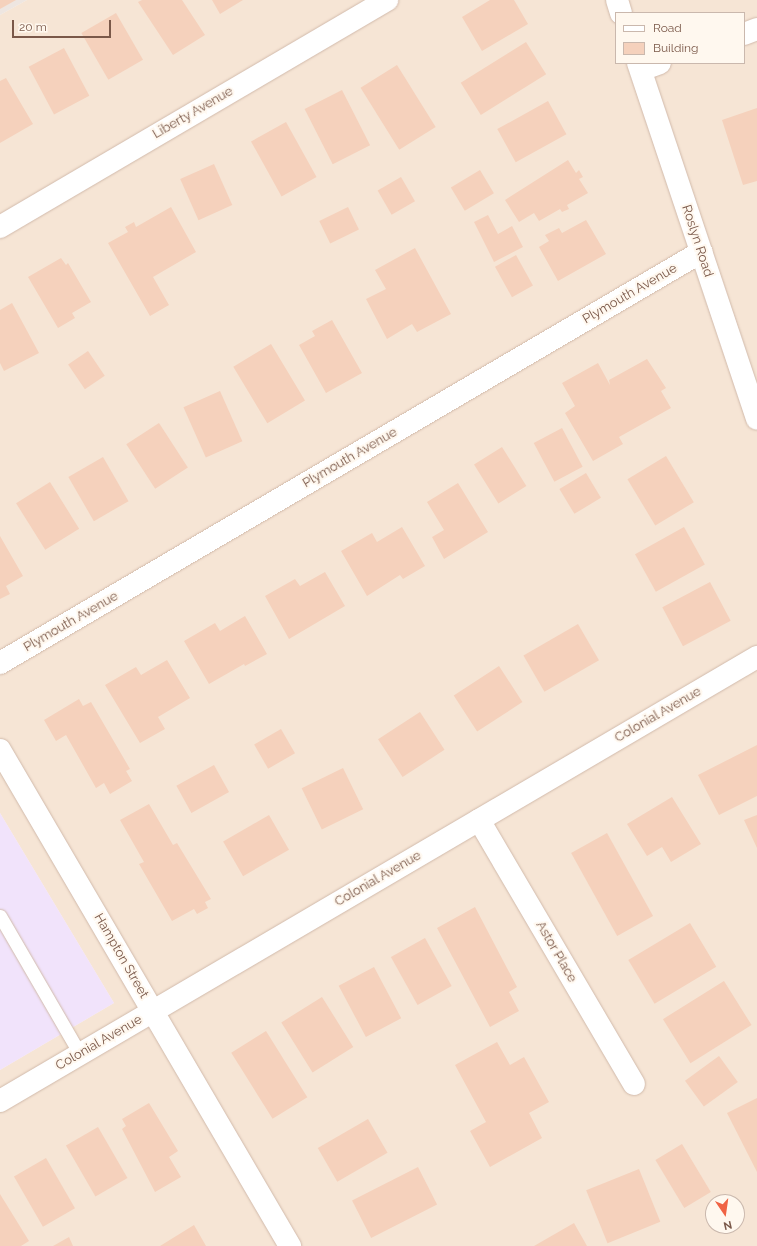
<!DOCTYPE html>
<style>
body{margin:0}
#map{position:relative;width:757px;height:1246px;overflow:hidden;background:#fef4e7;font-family:Raleway,sans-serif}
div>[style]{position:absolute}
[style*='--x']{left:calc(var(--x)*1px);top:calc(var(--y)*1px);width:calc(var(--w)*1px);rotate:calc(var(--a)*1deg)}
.residential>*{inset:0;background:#f6e5d5}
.industrial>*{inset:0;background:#eee6e1}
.education>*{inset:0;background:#f1e3fb}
.building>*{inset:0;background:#f5d1bc;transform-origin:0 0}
.roads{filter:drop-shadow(0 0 1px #d1baab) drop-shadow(0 0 1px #d1baab)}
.service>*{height:13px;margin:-6.5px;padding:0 6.5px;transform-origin:6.5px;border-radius:6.5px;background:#fff}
.minor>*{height:22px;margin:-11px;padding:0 11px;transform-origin:11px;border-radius:11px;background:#fff}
.secondary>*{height:22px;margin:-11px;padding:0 11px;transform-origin:11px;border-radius:11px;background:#fff}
span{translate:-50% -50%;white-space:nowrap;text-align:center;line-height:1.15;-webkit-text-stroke:4px #fff8ef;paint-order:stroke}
.street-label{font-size:13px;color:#7a5849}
.legend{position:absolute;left:615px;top:12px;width:130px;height:52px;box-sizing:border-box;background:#fff8ef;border:1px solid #cab8ad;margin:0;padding:5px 7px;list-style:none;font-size:12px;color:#7a5849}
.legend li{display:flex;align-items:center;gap:8px;height:20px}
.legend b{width:20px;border:1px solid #cab8ad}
.north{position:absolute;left:705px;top:1194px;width:40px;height:40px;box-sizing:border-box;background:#fff8ef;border:1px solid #cab8ad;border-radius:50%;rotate:167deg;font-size:11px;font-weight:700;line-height:16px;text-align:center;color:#7a5849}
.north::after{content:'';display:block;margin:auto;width:14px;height:18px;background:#f06344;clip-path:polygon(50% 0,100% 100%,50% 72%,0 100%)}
.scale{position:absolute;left:12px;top:20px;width:99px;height:18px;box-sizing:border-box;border:2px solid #7a5849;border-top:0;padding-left:5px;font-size:12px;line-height:14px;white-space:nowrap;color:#7a5849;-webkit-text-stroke:3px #fff8ef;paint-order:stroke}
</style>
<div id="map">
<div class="residential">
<div style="clip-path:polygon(evenodd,27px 0,757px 0,757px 1246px,0 1246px,0 1070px,114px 1003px,0 813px,0 15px,27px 0,616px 13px,744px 13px,744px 63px,616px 63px,616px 13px,27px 0,713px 1202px,737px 1202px,737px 1226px,713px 1226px,713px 1202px)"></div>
</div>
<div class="industrial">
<div style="clip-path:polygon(0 0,27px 0,0 15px)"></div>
</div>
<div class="education">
<div style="clip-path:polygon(0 813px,114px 1003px,0 1070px)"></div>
</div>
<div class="building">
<div style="clip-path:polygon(0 0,16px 0,0 9px)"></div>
<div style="clip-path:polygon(142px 0,182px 0,205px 35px,173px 55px,138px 2px)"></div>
<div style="clip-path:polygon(212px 0,243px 0,220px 14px)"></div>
<div style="clip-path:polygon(490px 0,514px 0,528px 24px,482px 51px,462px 17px)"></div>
<div style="left:116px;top:13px;width:54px;height:40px;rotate:60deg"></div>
<div style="left:526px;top:42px;width:38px;height:77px;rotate:58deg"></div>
<div style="left:64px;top:48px;width:54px;height:40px;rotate:62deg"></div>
<div style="left:397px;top:65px;width:73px;height:43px;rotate:58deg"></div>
<div style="clip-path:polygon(6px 78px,33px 124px,0 143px,0 81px)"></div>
<div style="left:342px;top:90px;width:62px;height:42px;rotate:63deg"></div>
<div style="left:548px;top:101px;width:38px;height:58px;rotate:61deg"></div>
<div style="clip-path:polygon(757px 108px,757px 181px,743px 185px,722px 120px)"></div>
<div style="left:286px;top:122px;width:63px;height:40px;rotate:61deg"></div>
<div style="clip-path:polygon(568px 160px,576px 173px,579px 170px,583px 177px,579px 179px,588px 193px,567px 205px,569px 209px,562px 212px,560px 209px,539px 221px,534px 213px,519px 222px,505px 200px)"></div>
<div style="left:214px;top:164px;width:45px;height:37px;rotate:66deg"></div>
<div style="left:480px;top:170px;width:27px;height:34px;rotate:59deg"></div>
<div style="left:401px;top:177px;width:28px;height:27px;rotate:60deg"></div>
<div style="clip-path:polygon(171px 207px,196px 252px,153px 277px,169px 305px,150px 316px,108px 243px,128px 232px,125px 227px,134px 222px,136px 227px)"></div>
<div style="left:348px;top:207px;width:25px;height:32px;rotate:64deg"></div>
<div style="clip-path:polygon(488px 215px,498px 234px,512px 226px,523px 247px,494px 262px,474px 222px)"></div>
<div style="clip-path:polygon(586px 220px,606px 254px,558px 281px,539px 247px,549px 241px,545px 235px,559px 228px,562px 233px)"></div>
<div style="clip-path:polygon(415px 248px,451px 314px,417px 332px,412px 324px,387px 339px,366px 299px,386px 289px,375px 270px)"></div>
<div style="left:516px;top:255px;width:35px;height:24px;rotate:61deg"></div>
<div style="clip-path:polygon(61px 258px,66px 265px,68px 263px,91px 302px,72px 313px,75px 318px,58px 328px,28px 277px)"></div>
<div style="clip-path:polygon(12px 303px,39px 353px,4px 371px,0 363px,0 310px)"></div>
<div style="clip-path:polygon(332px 320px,362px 373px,326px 393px,299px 345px,315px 336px,312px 331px)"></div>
<div style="left:271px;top:344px;width:66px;height:44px;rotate:59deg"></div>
<div style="left:88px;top:351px;width:30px;height:24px;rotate:56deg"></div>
<div style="clip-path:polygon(647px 359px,666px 388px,661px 391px,671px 408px,619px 437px,623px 444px,593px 461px,565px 413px,575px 406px,562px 383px,598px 363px,610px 385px,609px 380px)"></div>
<div style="left:220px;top:391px;width:55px;height:40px;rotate:66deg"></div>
<div style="left:159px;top:423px;width:53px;height:39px;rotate:57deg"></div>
<div style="left:562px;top:428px;width:44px;height:32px;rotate:62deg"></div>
<div style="left:502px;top:447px;width:46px;height:33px;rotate:58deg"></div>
<div style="left:666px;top:456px;width:54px;height:45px;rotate:59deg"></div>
<div style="left:103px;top:457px;width:51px;height:40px;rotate:60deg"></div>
<div style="left:586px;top:473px;width:29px;height:31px;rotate:59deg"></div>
<div style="left:50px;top:482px;width:55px;height:40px;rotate:58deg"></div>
<div style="clip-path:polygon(458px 483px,488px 532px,444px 559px,432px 537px,444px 530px,427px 502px)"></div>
<div style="clip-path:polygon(402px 527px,425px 566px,403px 579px,400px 575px,367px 596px,341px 551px,372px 533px,377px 542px)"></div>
<div style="left:684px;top:527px;width:43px;height:56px;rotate:61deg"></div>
<div style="clip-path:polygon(0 536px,23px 576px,6px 586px,10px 594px,0 599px)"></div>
<div style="clip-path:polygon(325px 572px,345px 606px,289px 639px,265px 596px,295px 579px,300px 586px)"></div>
<div style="left:710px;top:582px;width:44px;height:54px;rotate:62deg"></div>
<div style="clip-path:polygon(245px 616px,267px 654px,245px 666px,244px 664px,209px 684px,184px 641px,215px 623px,220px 631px)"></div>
<div style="left:578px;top:624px;width:42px;height:63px;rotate:60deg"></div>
<div style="clip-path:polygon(167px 660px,190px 698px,158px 717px,165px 729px,140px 743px,105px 685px,136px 667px,141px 675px)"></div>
<div style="left:499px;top:666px;width:43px;height:54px;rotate:57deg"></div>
<div style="clip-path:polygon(79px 699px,83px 706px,91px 702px,130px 769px,126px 771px,132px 781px,110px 794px,104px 783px,96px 788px,66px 735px,56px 741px,44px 720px)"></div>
<div style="left:420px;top:712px;width:45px;height:50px;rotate:57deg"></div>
<div style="left:281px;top:729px;width:28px;height:31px;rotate:60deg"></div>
<div style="clip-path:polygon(757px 745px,757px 796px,719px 815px,698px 775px)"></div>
<div style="left:214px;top:765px;width:31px;height:43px;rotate:61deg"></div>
<div style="left:343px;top:768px;width:46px;height:46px;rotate:64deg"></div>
<div style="clip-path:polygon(672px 797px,701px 844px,671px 862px,662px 847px,647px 856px,627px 824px)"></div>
<div style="clip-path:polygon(149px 804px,173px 845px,177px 843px,211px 899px,205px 902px,208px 908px,197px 914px,194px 909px,172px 921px,139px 864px,144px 862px,120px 820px)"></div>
<div style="left:269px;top:815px;width:40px;height:53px;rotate:60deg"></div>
<div style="clip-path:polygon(757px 815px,757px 848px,744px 820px)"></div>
<div style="left:607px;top:833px;width:95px;height:41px;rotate:61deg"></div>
<div style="clip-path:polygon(475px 907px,517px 987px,509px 992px,519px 1011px,490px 1027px,437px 928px)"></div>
<div style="left:690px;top:923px;width:51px;height:72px;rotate:59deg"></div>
<div style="left:425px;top:938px;width:55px;height:39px;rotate:61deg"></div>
<div style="left:374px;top:967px;width:58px;height:40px;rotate:62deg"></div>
<div style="left:724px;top:981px;width:52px;height:72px;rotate:58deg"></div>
<div style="left:322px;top:997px;width:59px;height:48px;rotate:58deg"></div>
<div style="left:266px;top:1031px;width:78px;height:41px;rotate:58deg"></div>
<div style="clip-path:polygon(497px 1042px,510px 1065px,524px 1057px,549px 1102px,529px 1113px,542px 1138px,490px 1167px,470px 1131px,486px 1122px,455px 1065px)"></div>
<div style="left:719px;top:1056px;width:32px;height:42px;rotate:54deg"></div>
<div style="clip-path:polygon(757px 1098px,757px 1172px,727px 1113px)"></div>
<div style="clip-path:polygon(149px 1103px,178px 1151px,169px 1157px,181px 1177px,155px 1192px,122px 1129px,126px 1126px,122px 1119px)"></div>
<div style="left:368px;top:1119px;width:39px;height:58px;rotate:60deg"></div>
<div style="left:98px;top:1127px;width:59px;height:37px;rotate:60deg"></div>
<div style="left:682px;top:1144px;width:56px;height:31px;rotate:59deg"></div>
<div style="left:46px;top:1158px;width:58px;height:37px;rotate:60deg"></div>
<div style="left:418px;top:1167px;width:42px;height:74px;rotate:63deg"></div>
<div style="left:639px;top:1169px;width:57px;height:57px;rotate:68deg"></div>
<div style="clip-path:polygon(0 1194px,29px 1241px,21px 1246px,0 1246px)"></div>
<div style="clip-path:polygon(574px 1223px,587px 1246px,534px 1246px)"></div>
<div style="clip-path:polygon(194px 1225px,206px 1246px,160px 1246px)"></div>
<div style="clip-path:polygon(69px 1237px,73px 1246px,53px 1246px)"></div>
</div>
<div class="roads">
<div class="service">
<div style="--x:0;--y:916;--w:160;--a:59.9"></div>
</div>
<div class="minor">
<div style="--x:744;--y:34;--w:14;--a:-21"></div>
<div style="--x:641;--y:70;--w:20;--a:-20"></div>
<div style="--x:0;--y:227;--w:449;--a:-30.4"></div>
<div style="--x:0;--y:663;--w:813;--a:-30.38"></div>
<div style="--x:0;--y:750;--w:575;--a:59.69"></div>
<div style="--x:479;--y:820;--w:306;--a:59.6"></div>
<div style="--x:0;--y:1101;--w:878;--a:-30.39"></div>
</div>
<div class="secondary">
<div style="--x:617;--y:0;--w:14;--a:73"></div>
<div style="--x:638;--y:63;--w:375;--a:71.5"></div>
</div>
</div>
<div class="street-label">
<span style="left:193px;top:113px;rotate:-30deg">Liberty Avenue</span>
<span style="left:697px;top:241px;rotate:72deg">Roslyn Road</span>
<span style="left:630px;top:294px;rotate:-30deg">Plymouth Avenue</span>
<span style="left:350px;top:458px;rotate:-30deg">Plymouth Avenue</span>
<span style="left:71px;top:622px;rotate:-30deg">Plymouth Avenue</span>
<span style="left:658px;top:715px;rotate:-30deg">Colonial Avenue</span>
<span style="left:378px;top:879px;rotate:-30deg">Colonial Avenue</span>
<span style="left:556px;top:952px;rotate:60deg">Astor Place</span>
<span style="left:121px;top:956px;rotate:60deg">Hampton Street</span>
<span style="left:99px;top:1043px;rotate:-30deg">Colonial Avenue</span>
</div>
<ul class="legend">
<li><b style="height:5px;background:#fff"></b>Road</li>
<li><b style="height:11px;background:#f5d1bc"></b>Building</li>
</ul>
<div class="north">N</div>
<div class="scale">20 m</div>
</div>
